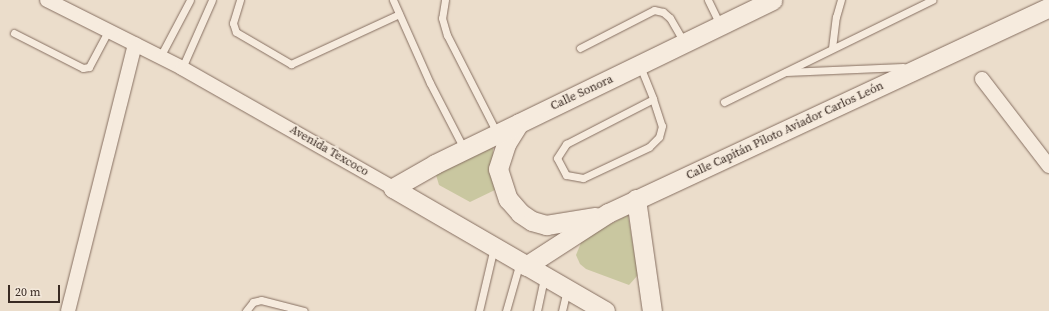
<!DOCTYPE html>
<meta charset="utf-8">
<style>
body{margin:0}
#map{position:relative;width:1049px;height:311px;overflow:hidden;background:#ebddcb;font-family:"Source Serif 4",serif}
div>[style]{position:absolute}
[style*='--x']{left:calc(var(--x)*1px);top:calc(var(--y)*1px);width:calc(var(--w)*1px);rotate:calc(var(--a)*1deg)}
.green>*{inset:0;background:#c9c7a0}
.roads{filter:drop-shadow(0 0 1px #866f61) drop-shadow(0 0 1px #866f61)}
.lane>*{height:7px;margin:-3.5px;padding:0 3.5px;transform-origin:3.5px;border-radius:3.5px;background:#f6ebde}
.street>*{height:14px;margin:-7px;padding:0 7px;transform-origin:7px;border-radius:7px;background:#f6ebde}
.secondary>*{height:19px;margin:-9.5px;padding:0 9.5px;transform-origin:9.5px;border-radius:9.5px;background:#f6ebde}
span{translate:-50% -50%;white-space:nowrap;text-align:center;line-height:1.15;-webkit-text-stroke:3px #f3e8da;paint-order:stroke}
.street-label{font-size:12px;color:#392a23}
.scale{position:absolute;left:8px;top:285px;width:52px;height:18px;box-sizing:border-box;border:2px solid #392a23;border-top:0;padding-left:5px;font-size:12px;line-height:14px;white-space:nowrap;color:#392a23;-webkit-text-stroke:3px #f3e8da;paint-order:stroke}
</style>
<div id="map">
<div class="green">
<div style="clip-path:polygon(493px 147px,493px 165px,497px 189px,470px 202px,439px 185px,436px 175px)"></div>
<div style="clip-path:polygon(628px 215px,638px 275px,629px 285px,586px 269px,580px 264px,576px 255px,583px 238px)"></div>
</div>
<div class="roads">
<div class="lane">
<div style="--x:240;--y:0;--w:24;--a:107"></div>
<div style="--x:233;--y:23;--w:9;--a:72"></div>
<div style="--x:236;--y:32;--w:64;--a:30.2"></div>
<div style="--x:291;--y:64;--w:119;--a:-24.8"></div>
<div style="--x:393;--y:0;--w:91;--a:66"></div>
<div style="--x:430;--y:83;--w:74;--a:62.7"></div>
<div style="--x:445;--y:0;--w:18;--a:99"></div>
<div style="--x:442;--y:18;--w:18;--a:74"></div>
<div style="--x:447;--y:35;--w:110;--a:63"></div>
<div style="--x:708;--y:0;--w:28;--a:64"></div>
<div style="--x:14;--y:33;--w:77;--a:26.9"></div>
<div style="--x:83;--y:68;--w:6;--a:-9"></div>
<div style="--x:89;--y:67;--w:40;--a:-62"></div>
<div style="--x:580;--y:48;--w:83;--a:-27.2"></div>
<div style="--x:654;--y:10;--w:9;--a:13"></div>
<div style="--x:663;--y:12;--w:9;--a:41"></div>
<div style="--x:670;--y:18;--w:28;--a:60"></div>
<div style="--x:832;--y:48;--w:31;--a:-83"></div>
<div style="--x:836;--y:17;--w:18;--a:-74"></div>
<div style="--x:160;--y:57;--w:64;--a:-62.2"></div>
<div style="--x:640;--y:66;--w:35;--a:68"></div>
<div style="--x:653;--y:99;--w:28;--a:72"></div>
<div style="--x:662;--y:126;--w:11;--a:105"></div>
<div style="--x:659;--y:137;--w:14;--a:135"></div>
<div style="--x:649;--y:147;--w:73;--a:154.8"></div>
<div style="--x:583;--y:178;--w:17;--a:-170"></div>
<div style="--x:566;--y:175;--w:19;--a:-118"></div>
<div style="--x:557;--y:158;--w:17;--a:-57"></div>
<div style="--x:566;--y:144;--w:98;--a:-27.3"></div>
<div style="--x:182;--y:68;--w:74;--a:-66.2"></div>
<div style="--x:786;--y:72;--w:117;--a:-2.4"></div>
<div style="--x:724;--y:102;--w:232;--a:-26.1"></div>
<div style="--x:246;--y:311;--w:11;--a:-52"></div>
<div style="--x:253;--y:302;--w:8;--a:-14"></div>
<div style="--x:261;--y:300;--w:44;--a:14.3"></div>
<div style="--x:479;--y:311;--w:66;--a:-76.8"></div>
<div style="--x:506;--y:311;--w:51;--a:-74.1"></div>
<div style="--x:537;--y:311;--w:34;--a:-78"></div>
<div style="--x:562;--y:311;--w:22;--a:-77"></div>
</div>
<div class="street">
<div style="--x:47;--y:0;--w:151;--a:26.7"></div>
<div style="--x:182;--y:68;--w:243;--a:29.6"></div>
<div style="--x:982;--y:79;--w:110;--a:52.4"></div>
<div style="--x:68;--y:311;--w:275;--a:-75.9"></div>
</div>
<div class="secondary">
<div style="--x:519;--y:123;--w:25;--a:122"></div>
<div style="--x:506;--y:144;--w:26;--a:108"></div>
<div style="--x:498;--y:169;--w:32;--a:72"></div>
<div style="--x:508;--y:199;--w:18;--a:49"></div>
<div style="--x:520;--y:213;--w:14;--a:34"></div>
<div style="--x:532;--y:221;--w:15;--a:16"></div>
<div style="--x:546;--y:225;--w:50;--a:-9.3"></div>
<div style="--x:636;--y:199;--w:113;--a:81.9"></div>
<div style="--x:526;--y:266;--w:98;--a:-32.9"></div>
<div style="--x:608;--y:213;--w:487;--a:-25"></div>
<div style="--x:605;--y:311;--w:245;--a:-149.9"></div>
<div style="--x:393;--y:188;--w:48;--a:-29.7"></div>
<div style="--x:435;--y:164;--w:375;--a:-25.9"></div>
</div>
</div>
<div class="street-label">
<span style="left:582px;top:93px;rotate:-25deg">Calle Sonora</span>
<span style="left:785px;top:131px;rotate:-25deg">Calle Capitán Piloto Aviador Carlos León</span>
<span style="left:329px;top:151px;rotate:30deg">Avenida Texcoco</span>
</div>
<div class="scale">20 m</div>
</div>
